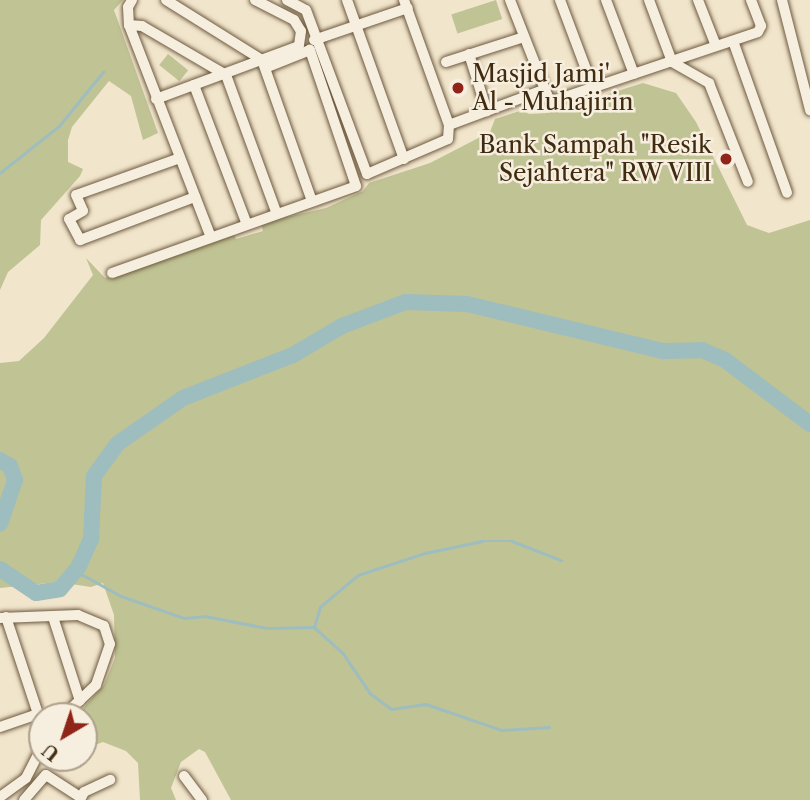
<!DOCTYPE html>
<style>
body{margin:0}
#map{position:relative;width:810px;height:800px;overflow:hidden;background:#f1e5cc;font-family:"Libre Caslon Text",serif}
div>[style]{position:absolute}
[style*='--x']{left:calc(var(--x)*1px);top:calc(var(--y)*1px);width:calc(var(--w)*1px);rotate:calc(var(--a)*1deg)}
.green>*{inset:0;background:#c0c394;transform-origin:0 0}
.stream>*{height:2.5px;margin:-1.25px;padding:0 1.25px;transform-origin:1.25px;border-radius:1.25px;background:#9ebdbf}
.river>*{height:16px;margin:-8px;padding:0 8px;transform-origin:8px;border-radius:8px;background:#9ebdbf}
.roads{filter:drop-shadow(0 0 2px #6d5a3f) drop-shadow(0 0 2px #6d5a3f)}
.street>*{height:10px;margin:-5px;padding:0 5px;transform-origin:5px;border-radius:5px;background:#f6eede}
.dots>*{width:19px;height:19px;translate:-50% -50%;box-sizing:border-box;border:4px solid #f6eede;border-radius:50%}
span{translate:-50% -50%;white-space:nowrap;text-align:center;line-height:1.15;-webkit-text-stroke:5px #f6eede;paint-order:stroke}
.poi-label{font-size:24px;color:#412b10}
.left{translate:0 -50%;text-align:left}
.right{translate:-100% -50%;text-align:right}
.north{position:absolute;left:28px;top:702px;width:70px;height:70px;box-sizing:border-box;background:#f6eede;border:2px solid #aea08c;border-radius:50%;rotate:219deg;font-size:19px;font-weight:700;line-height:28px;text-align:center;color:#412b10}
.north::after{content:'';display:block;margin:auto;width:24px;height:32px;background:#8f2418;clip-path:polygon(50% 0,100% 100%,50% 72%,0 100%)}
</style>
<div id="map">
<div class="green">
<div style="clip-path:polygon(0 0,123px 0,114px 10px,158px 133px,143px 140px,131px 96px,109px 81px,72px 127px,68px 140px,68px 162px,83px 169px,80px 176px,41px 220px,40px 245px,8px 272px,0 290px)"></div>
<div style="left:496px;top:0;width:20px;height:47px;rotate:72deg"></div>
<div style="left:168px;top:54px;width:26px;height:14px;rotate:39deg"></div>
<div style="clip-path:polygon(643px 83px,676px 93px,696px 122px,747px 225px,769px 233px,810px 220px,810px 800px,231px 800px,205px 752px,199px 749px,181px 762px,171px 788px,176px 800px,140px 800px,138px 763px,126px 751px,103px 742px,95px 745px,85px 759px,78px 763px,54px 760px,84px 758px,84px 716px,76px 716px,104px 685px,115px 658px,114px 615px,103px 583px,91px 587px,58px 582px,0 588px,0 363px,19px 361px,44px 338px,93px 275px,86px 258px,105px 278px,233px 231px,236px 239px,263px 231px,261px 223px,326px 208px,363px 191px,369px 183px,430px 163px,490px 132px,495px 119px,523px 110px,529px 114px,548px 113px)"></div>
</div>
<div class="stream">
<div style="--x:0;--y:173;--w:75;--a:-38.5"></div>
<div style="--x:59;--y:126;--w:70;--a:-50.8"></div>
<div style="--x:76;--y:571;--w:51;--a:29.1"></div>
<div style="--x:121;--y:596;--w:67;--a:19.2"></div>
<div style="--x:184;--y:618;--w:21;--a:-5"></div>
<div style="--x:205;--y:616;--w:63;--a:11"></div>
<div style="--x:267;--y:628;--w:47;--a:-1.2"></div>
<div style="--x:314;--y:627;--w:39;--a:42"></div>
<div style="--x:343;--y:653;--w:48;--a:56"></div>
<div style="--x:370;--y:693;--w:26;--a:37"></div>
<div style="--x:391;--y:709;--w:35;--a:-8"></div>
<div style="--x:426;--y:704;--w:80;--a:18.9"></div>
<div style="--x:502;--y:730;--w:47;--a:-3.7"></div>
<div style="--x:314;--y:627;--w:21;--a:-73"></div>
<div style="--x:320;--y:607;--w:50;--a:-40.1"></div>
<div style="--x:358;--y:575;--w:71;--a:-18.2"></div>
<div style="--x:425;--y:553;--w:58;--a:-11.9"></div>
<div style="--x:482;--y:541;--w:30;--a:0"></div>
<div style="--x:512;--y:541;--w:53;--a:21.2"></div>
</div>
<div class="river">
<div style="--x:0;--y:460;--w:12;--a:31"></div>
<div style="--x:10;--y:466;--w:15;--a:70"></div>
<div style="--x:15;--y:480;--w:46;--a:108.8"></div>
<div style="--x:0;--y:569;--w:43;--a:33.7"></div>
<div style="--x:36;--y:593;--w:24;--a:-9"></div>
<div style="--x:60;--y:589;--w:30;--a:-50"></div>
<div style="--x:79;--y:566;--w:30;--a:-66"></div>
<div style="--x:91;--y:539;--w:63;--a:-87.3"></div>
<div style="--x:94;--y:476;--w:39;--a:-54"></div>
<div style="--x:117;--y:444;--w:80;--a:-34.9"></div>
<div style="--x:183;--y:398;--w:118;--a:-21.4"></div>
<div style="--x:293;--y:355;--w:57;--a:-30.6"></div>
<div style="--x:342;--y:326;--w:68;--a:-20.6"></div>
<div style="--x:406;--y:302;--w:61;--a:1.9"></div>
<div style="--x:467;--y:304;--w:202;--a:13.5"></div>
<div style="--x:663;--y:351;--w:39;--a:-1"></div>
<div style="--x:702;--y:350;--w:25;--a:23"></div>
<div style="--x:725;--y:360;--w:106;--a:37"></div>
</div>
<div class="roads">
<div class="street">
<div style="--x:132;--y:0;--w:8;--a:120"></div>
<div style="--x:128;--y:7;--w:18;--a:87"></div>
<div style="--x:129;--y:25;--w:225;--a:68.9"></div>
<div style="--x:166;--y:0;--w:113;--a:32"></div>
<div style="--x:262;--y:60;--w:150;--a:70.5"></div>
<div style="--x:255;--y:0;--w:44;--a:27.1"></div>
<div style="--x:294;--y:20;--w:13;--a:58"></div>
<div style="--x:301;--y:31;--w:15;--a:98"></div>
<div style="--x:287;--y:0;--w:21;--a:28"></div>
<div style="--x:306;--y:10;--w:175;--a:69.6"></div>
<div style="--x:367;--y:174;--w:88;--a:-23.4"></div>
<div style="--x:448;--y:139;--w:14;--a:-86"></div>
<div style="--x:449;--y:125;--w:133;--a:-109.8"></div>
<div style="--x:347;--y:0;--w:169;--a:70.3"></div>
<div style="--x:510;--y:0;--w:110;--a:68.6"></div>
<div style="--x:550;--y:102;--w:219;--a:-18.6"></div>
<div style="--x:758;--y:32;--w:7;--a:-63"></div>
<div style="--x:761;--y:26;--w:28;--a:-111"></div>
<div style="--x:560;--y:0;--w:94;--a:69.4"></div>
<div style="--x:606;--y:0;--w:79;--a:69.3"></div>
<div style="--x:649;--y:0;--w:66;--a:69.6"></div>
<div style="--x:672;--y:62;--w:43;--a:29.6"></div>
<div style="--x:709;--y:83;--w:106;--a:68.5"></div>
<div style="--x:698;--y:0;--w:49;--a:68.6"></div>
<div style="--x:782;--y:0;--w:114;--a:75.7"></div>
<div style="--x:129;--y:25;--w:13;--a:4"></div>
<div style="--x:142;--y:26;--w:97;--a:30.3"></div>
<div style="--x:226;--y:75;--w:146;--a:69.9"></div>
<div style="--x:314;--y:40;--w:99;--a:-18.8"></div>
<div style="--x:733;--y:41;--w:161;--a:70.4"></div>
<div style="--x:469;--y:54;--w:60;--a:72.5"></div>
<div style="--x:446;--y:62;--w:82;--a:-17.8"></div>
<div style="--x:194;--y:85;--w:147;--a:69.2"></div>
<div style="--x:156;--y:99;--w:149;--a:-20.4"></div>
<div style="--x:449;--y:125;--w:100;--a:-20.4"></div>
<div style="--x:180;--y:158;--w:110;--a:160.4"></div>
<div style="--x:76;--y:195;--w:17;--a:66"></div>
<div style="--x:83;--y:211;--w:16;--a:150"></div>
<div style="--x:69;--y:219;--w:24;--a:62"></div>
<div style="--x:80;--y:240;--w:123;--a:-20.5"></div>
<div style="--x:112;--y:273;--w:259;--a:-19.6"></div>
<div style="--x:356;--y:186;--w:144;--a:-108.7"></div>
<div style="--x:310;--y:50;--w:48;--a:158.2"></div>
<div style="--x:6;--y:617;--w:102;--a:71.7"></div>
<div style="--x:53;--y:617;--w:88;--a:72.2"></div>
<div style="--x:0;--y:618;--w:78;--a:-2.2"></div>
<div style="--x:78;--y:615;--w:28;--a:23"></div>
<div style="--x:104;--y:626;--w:19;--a:72"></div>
<div style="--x:110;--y:644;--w:43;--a:108.9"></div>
<div style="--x:96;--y:685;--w:45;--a:136.8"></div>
<div style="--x:0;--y:727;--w:40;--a:-18.9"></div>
<div style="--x:38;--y:714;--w:13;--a:72"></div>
<div style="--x:184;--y:776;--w:30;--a:53"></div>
<div style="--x:0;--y:797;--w:32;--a:-36"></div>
<div style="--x:26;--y:778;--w:35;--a:-63"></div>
<div style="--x:24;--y:800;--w:33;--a:-49"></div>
<div style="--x:46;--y:775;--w:40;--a:32.9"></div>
<div style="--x:80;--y:800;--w:9;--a:-63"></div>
<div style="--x:84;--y:792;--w:29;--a:-25"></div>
</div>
</div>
<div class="dots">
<div style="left:458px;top:88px;background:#8f2418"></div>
<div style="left:726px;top:159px;background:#8f2418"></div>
</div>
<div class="poi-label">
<span class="left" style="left:472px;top:88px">Masjid Jami'<br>Al - Muhajirin</span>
<span class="right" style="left:712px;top:159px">Bank Sampah "Resik<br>Sejahtera" RW VIII</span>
</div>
<div class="north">U</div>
</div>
